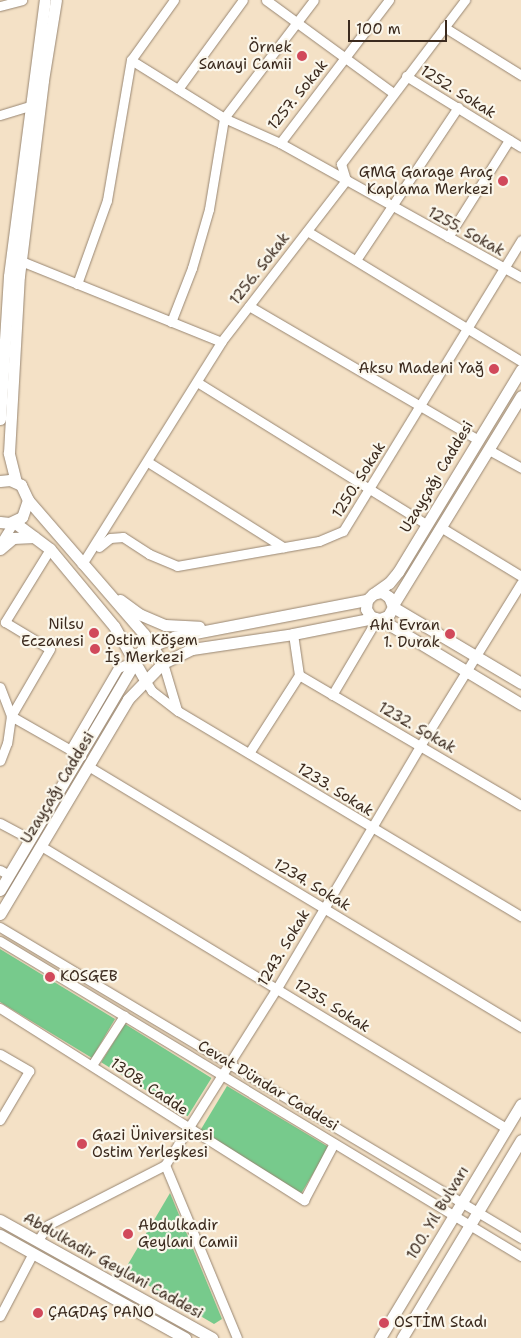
<!DOCTYPE html>
<meta charset="utf-8">
<style>
body{margin:0}
#map{position:relative;width:521px;height:1338px;overflow:hidden;background:#f4e1c6;font-family:"Shantell Sans",sans-serif}
div>[style]{position:absolute}
[style*='--x']{left:calc(var(--x)*1px);top:calc(var(--y)*1px);width:calc(var(--w)*1px);rotate:calc(var(--a)*1deg)}
.green>*{inset:0;background:#77ca8c;transform-origin:0 0}
.roads{filter:drop-shadow(0 0 1px #988672) drop-shadow(0 0 1px #988672)}
.minor>*{height:9px;margin:-4.5px;padding:0 4.5px;transform-origin:4.5px;border-radius:4.5px;background:#fff}
.major>*{height:11px;margin:-5.5px;padding:0 5.5px;transform-origin:5.5px;border-radius:5.5px;background:#fff}
.dots>*{width:14px;height:14px;translate:-50% -50%;box-sizing:border-box;border:2px solid #fbf7ec;border-radius:50%}
span{translate:-50% -50%;white-space:nowrap;text-align:center;line-height:1.15;-webkit-text-stroke:4.5px #fbf7ec;paint-order:stroke}
.poi-label{font-size:15px;color:#3b2a1e}
.right{translate:-100% -50%;text-align:right}
.left{translate:0 -50%;text-align:left}
.street-label{font-size:15px;color:#3b2a1e}
.scale{position:absolute;left:348px;top:20px;width:99px;height:22px;box-sizing:border-box;border:2px solid #3b2a1e;border-top:0;padding-left:6px;font-size:15px;line-height:18px;white-space:nowrap;color:#3b2a1e;-webkit-text-stroke:4px #fbf7ec;paint-order:stroke}
</style>
<div id="map">
<div class="green">
<div style="clip-path:polygon(0 949px,115px 1019px,92px 1058px,0 1002px)"></div>
<div style="left:125px;top:1024px;width:102px;height:45px;rotate:32deg"></div>
<div style="left:227px;top:1086px;width:119px;height:54px;rotate:31deg"></div>
<div style="clip-path:polygon(170px 1193px,222px 1319px,214px 1324px,124px 1271px)"></div>
</div>
<div class="roads">
<div class="minor">
<div style="--x:174;--y:0;--w:74;--a:125.6"></div>
<div style="--x:131;--y:60;--w:110;--a:31.9"></div>
<div style="--x:224;--y:118;--w:61;--a:24.1"></div>
<div style="--x:280;--y:143;--w:180;--a:-52.7"></div>
<div style="--x:266;--y:0;--w:157;--a:36.2"></div>
<div style="--x:0;--y:6;--w:23;--a:-15"></div>
<div style="--x:444;--y:27;--w:91;--a:31.9"></div>
<div style="--x:406;--y:76;--w:135;--a:31.7"></div>
<div style="--x:178;--y:89;--w:110;--a:-53.9"></div>
<div style="--x:0;--y:115;--w:30;--a:-17"></div>
<div style="--x:280;--y:143;--w:276;--a:29.1"></div>
<div style="--x:307;--y:231;--w:250;--a:31.3"></div>
<div style="--x:448;--y:237;--w:115;--a:-57.8"></div>
<div style="--x:356;--y:260;--w:184;--a:-56.3"></div>
<div style="--x:21;--y:261;--w:216;--a:22"></div>
<div style="--x:77;--y:284;--w:89;--a:-70.3"></div>
<div style="--x:107;--y:200;--w:142;--a:-80.3"></div>
<div style="--x:249;--y:306;--w:265;--a:30.3"></div>
<div style="--x:171;--y:322;--w:58;--a:-68.7"></div>
<div style="--x:192;--y:268;--w:61;--a:-73.9"></div>
<div style="--x:209;--y:209;--w:92;--a:-80.6"></div>
<div style="--x:224;--y:118;--w:148;--a:-52.7"></div>
<div style="--x:197;--y:382;--w:269;--a:31.8"></div>
<div style="--x:489;--y:450;--w:37;--a:29"></div>
<div style="--x:148;--y:462;--w:160;--a:32.2"></div>
<div style="--x:442;--y:528;--w:92;--a:31.3"></div>
<div style="--x:0;--y:544;--w:26;--a:-58"></div>
<div style="--x:99;--y:547;--w:14;--a:-39"></div>
<div style="--x:110;--y:538;--w:13;--a:-4"></div>
<div style="--x:123;--y:537;--w:31;--a:33"></div>
<div style="--x:149;--y:554;--w:30;--a:23"></div>
<div style="--x:177;--y:566;--w:144;--a:-10"></div>
<div style="--x:319;--y:541;--w:26;--a:-23"></div>
<div style="--x:343;--y:531;--w:341;--a:-58.5"></div>
<div style="--x:50;--y:549;--w:86;--a:121.7"></div>
<div style="--x:5;--y:622;--w:52;--a:31"></div>
<div style="--x:50;--y:649;--w:78;--a:120.2"></div>
<div style="--x:11;--y:716;--w:81;--a:29.7"></div>
<div style="--x:82;--y:564;--w:262;--a:-57.9"></div>
<div style="--x:221;--y:342;--w:205;--a:-52.3"></div>
<div style="--x:346;--y:180;--w:17;--a:-107"></div>
<div style="--x:341;--y:164;--w:206;--a:-52.9"></div>
<div style="--x:163;--y:663;--w:49;--a:73.4"></div>
<div style="--x:299;--y:675;--w:257;--a:30.4"></div>
<div style="--x:145;--y:680;--w:13;--a:58"></div>
<div style="--x:152;--y:691;--w:33;--a:38"></div>
<div style="--x:178;--y:711;--w:400;--a:30.9"></div>
<div style="--x:0;--y:687;--w:31;--a:69"></div>
<div style="--x:11;--y:716;--w:27;--a:98"></div>
<div style="--x:7;--y:743;--w:19;--a:111"></div>
<div style="--x:332;--y:695;--w:88;--a:-59.4"></div>
<div style="--x:70;--y:750;--w:95;--a:-59.7"></div>
<div style="--x:118;--y:668;--w:15;--a:-23"></div>
<div style="--x:249;--y:753;--w:93;--a:-57.3"></div>
<div style="--x:299;--y:675;--w:41;--a:-98.3"></div>
<div style="--x:88;--y:766;--w:506;--a:31.08"></div>
<div style="--x:0;--y:823;--w:34;--a:28"></div>
<div style="--x:41;--y:846;--w:544;--a:31.23"></div>
<div style="--x:0;--y:870;--w:10;--a:29"></div>
<div style="--x:0;--y:927;--w:607;--a:30.83"></div>
<div style="--x:0;--y:941;--w:609;--a:31.16"></div>
<div style="--x:0;--y:1008;--w:360;--a:32.3"></div>
<div style="--x:304;--y:1200;--w:64;--a:-62.2"></div>
<div style="--x:0;--y:1054;--w:34;--a:30"></div>
<div style="--x:29;--y:1071;--w:57;--a:120.6"></div>
<div style="--x:92;--y:1065;--w:59;--a:-56.9"></div>
<div style="--x:165;--y:1165;--w:187;--a:67.4"></div>
<div style="--x:38;--y:1240;--w:18;--a:-56"></div>
<div style="--x:48;--y:1225;--w:131;--a:-27.1"></div>
<div style="--x:165;--y:1165;--w:209;--a:-57.7"></div>
<div style="--x:277;--y:988;--w:281;--a:-59.4"></div>
<div style="--x:420;--y:746;--w:192;--a:-58.2"></div>
<div style="--x:0;--y:1316;--w:71;--a:-62.4"></div>
</div>
<div class="major">
<div style="--x:0;--y:419;--w:143;--a:-86.4"></div>
<div style="--x:9;--y:276;--w:278;--a:-82.6"></div>
<div style="--x:0;--y:481;--w:10;--a:-6"></div>
<div style="--x:10;--y:480;--w:12;--a:24"></div>
<div style="--x:21;--y:485;--w:17;--a:65"></div>
<div style="--x:28;--y:500;--w:18;--a:109"></div>
<div style="--x:22;--y:517;--w:14;--a:155"></div>
<div style="--x:9;--y:523;--w:9;--a:-174"></div>
<div style="--x:16;--y:482;--w:30;--a:-104"></div>
<div style="--x:9;--y:453;--w:177;--a:-86.8"></div>
<div style="--x:19;--y:276;--w:197;--a:-83"></div>
<div style="--x:43;--y:80;--w:81;--a:-80.8"></div>
<div style="--x:28;--y:500;--w:177;--a:49.1"></div>
<div style="--x:144;--y:634;--w:35;--a:57"></div>
<div style="--x:14;--y:522;--w:45;--a:36.9"></div>
<div style="--x:50;--y:549;--w:100;--a:50.3"></div>
<div style="--x:114;--y:626;--w:62;--a:60.1"></div>
<div style="--x:0;--y:549;--w:17;--a:-40"></div>
<div style="--x:13;--y:538;--w:21;--a:-3"></div>
<div style="--x:373;--y:594;--w:9;--a:-13"></div>
<div style="--x:382;--y:592;--w:9;--a:36"></div>
<div style="--x:389;--y:597;--w:11;--a:68"></div>
<div style="--x:393;--y:607;--w:10;--a:119"></div>
<div style="--x:388;--y:616;--w:9;--a:159"></div>
<div style="--x:380;--y:619;--w:9;--a:-167"></div>
<div style="--x:371;--y:617;--w:9;--a:-122"></div>
<div style="--x:366;--y:609;--w:9;--a:-84"></div>
<div style="--x:367;--y:600;--w:8;--a:-45"></div>
<div style="--x:373;--y:594;--w:19;--a:-35"></div>
<div style="--x:389;--y:583;--w:14;--a:-51"></div>
<div style="--x:398;--y:572;--w:237;--a:-58.7"></div>
<div style="--x:120;--y:600;--w:24;--a:36"></div>
<div style="--x:139;--y:614;--w:28;--a:23"></div>
<div style="--x:165;--y:625;--w:34;--a:3"></div>
<div style="--x:393;--y:605;--w:245;--a:-58.5"></div>
<div style="--x:393;--y:607;--w:149;--a:30.7"></div>
<div style="--x:380;--y:619;--w:165;--a:31.1"></div>
<div style="--x:0;--y:890;--w:279;--a:-59.4"></div>
<div style="--x:142;--y:650;--w:35;--a:-22"></div>
<div style="--x:174;--y:637;--w:197;--a:-10.9"></div>
<div style="--x:0;--y:914;--w:250;--a:-59.2"></div>
<div style="--x:128;--y:699;--w:50;--a:-45.8"></div>
<div style="--x:163;--y:663;--w:32;--a:-26"></div>
<div style="--x:192;--y:649;--w:102;--a:-8.4"></div>
<div style="--x:293;--y:634;--w:83;--a:-11.2"></div>
<div style="--x:0;--y:1220;--w:243;--a:29.1"></div>
<div style="--x:0;--y:1235;--w:212;--a:29.1"></div>
<div style="--x:380;--y:1338;--w:273;--a:-58.9"></div>
<div style="--x:402;--y:1338;--w:231;--a:-59"></div>
</div>
</div>
<div class="dots">
<div style="left:302px;top:56px;background:#d1495b"></div>
<div style="left:503px;top:181px;background:#d1495b"></div>
<div style="left:494px;top:369px;background:#d1495b"></div>
<div style="left:94px;top:633px;background:#d1495b"></div>
<div style="left:450px;top:634px;background:#d1495b"></div>
<div style="left:95px;top:649px;background:#d1495b"></div>
<div style="left:50px;top:977px;background:#d1495b"></div>
<div style="left:82px;top:1144px;background:#d1495b"></div>
<div style="left:128px;top:1234px;background:#d1495b"></div>
<div style="left:38px;top:1313px;background:#d1495b"></div>
<div style="left:384px;top:1323px;background:#d1495b"></div>
</div>
<div class="poi-label">
<span class="right" style="left:292px;top:56px">Örnek<br>Sanayi Camii</span>
<span class="right" style="left:493px;top:181px">GMG Garage Araç<br>Kaplama Merkezi</span>
<span class="right" style="left:484px;top:369px">Aksu Madeni Yağ</span>
<span class="right" style="left:84px;top:633px">Nilsu<br>Eczanesi</span>
<span class="right" style="left:440px;top:634px">Ahi Evran<br>1. Durak</span>
<span class="left" style="left:105px;top:649px">Ostim Köşem<br>İş Merkezi</span>
<span class="left" style="left:60px;top:977px">KOSGEB</span>
<span class="left" style="left:92px;top:1144px">Gazi Üniversitesi<br>Ostim Yerleşkesi</span>
<span class="left" style="left:138px;top:1234px">Abdulkadir<br>Geylani Camii</span>
<span class="left" style="left:48px;top:1313px">ÇAGDAŞ PANO</span>
<span class="left" style="left:394px;top:1323px">OSTİM Stadı</span>
</div>
<div class="street-label">
<span style="left:458px;top:92px;rotate:32deg">1252. Sokak</span>
<span style="left:298px;top:95px;rotate:-51deg">1257. Sokak</span>
<span style="left:466px;top:232px;rotate:29deg">1255. Sokak</span>
<span style="left:260px;top:269px;rotate:-52deg">1256. Sokak</span>
<span style="left:437px;top:477px;rotate:-59deg">Uzayçağı Caddesi</span>
<span style="left:359px;top:480px;rotate:-58deg">1250. Sokak</span>
<span style="left:417px;top:728px;rotate:30deg">1232. Sokak</span>
<span style="left:58px;top:788px;rotate:-59deg">Uzayçağı Caddesi</span>
<span style="left:335px;top:790px;rotate:32deg">1233. Sokak</span>
<span style="left:312px;top:885px;rotate:31deg">1234. Sokak</span>
<span style="left:284px;top:948px;rotate:-59deg">1243. Sokak</span>
<span style="left:332px;top:1006px;rotate:32deg">1235. Sokak</span>
<span style="left:268px;top:1086px;rotate:31deg">Cevat Dündar Caddesi</span>
<span style="left:149px;top:1087px;rotate:34deg">1308. Cadde</span>
<span style="left:438px;top:1213px;rotate:-59deg">100. Yıl Bulvarı</span>
<span style="left:113px;top:1266px;rotate:29deg">Abdulkadir Geylani Caddesi</span>
</div>
<div class="scale">100 m</div>
</div>
